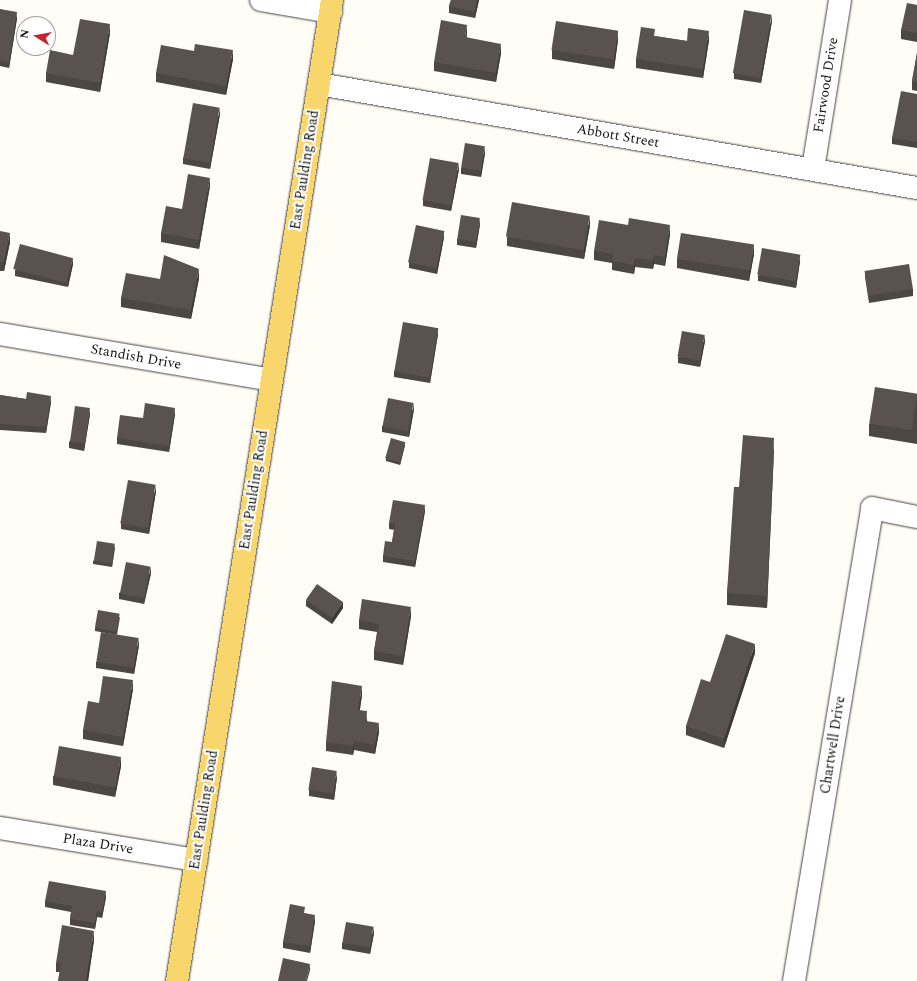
<!DOCTYPE html>
<style>
body{margin:0}
#map{position:relative;width:917px;height:981px;overflow:hidden;background:#fffdf5;font-family:Spectral,serif}
div>[style]{position:absolute}
[style*='--x']{left:calc(var(--x)*1px);top:calc(var(--y)*1px);width:calc(var(--w)*1px);rotate:calc(var(--a)*1deg)}
.roads{filter:drop-shadow(0 0 1px #444) drop-shadow(0 0 1px #444)}
.minor>*{height:22px;margin:-11px;padding:0 11px;transform-origin:11px;border-radius:11px;background:#fff}
.major>*{height:22px;margin:-11px;padding:0 11px;transform-origin:11px;border-radius:11px;background:#f9d66b}
.wall>*{inset:0;background:#4d4742}
.shaded-wall>*{inset:0;background:#3f3936}
.building>*{inset:0;background:#5a524d;transform-origin:0 0}
span{translate:-50% -50%;white-space:nowrap;text-align:center;line-height:1.15;-webkit-text-stroke:4px #fff;paint-order:stroke}
.street-label{font-size:14px;color:#111}
.north{position:absolute;left:16px;top:16px;width:40px;height:40px;box-sizing:border-box;background:#fff;border:1px solid #a0a0a0;border-radius:50%;rotate:281deg;font-size:11px;font-weight:700;line-height:16px;text-align:center;color:#111}
.north::after{content:'';display:block;margin:auto;width:14px;height:18px;background:#c4262e;clip-path:polygon(50% 0,100% 100%,50% 72%,0 100%)}
</style>
<div id="map">
<div class="roads">
<div class="minor">
<div style="--x:261;--y:0;--w:71;--a:9.7"></div>
<div style="--x:319;--y:84;--w:607;--a:9.87"></div>
<div style="--x:813;--y:169;--w:171;--a:-80.9"></div>
<div style="--x:0;--y:334;--w:275;--a:9.6"></div>
<div style="--x:0;--y:828;--w:199;--a:9.3"></div>
<div style="--x:794;--y:981;--w:479;--a:-80.6"></div>
<div style="--x:872;--y:508;--w:46;--a:11.3"></div>
</div>
<div class="major">
<div style="--x:177;--y:981;--w:993;--a:-81.02"></div>
</div>
</div>
<div class="wall">
<div style="clip-path:polygon(451px 0,479px 0,475px 18px,449px 13px,449px 6px)"></div>
<div style="clip-path:polygon(917px 5px,917px 42px,901px 39px,901px 30px)"></div>
<div style="clip-path:polygon(0 9px,17px 18px,9px 68px,0 66px)"></div>
<div style="clip-path:polygon(772px 21px,761px 83px,734px 79px,734px 73px)"></div>
<div style="clip-path:polygon(110px 33px,100px 92px,46px 82px,46px 73px,73px 55px)"></div>
<div style="clip-path:polygon(467px 34px,466px 37px,501px 53px,496px 82px,434px 71px,434px 62px)"></div>
<div style="clip-path:polygon(655px 36px,687px 41px,709px 40px,703px 78px,636px 68px,636px 59px)"></div>
<div style="clip-path:polygon(618px 40px,614px 69px,552px 59px,552px 50px)"></div>
<div style="clip-path:polygon(194px 51px,233px 59px,226px 95px,156px 82px,156px 73px)"></div>
<div style="clip-path:polygon(917px 53px,917px 91px,912px 90px,912px 81px)"></div>
<div style="clip-path:polygon(917px 94px,917px 148px,892px 144px,892px 138px)"></div>
<div style="clip-path:polygon(220px 114px,210px 169px,183px 164px,183px 158px)"></div>
<div style="clip-path:polygon(485px 153px,481px 177px,461px 174px,461px 168px)"></div>
<div style="clip-path:polygon(459px 169px,451px 211px,423px 206px,423px 200px)"></div>
<div style="clip-path:polygon(210px 186px,199px 249px,161px 242px,161px 233px,182px 209px)"></div>
<div style="clip-path:polygon(480px 224px,476px 248px,457px 245px,457px 239px)"></div>
<div style="clip-path:polygon(590px 225px,584px 259px,507px 246px,507px 237px)"></div>
<div style="clip-path:polygon(0 231px,10px 242px,4px 271px,0 271px)"></div>
<div style="clip-path:polygon(670px 234px,665px 266px,654px 264px,653px 269px,635px 267px,634px 274px,612px 270px,612px 263px,594px 260px,594px 251px)"></div>
<div style="clip-path:polygon(444px 237px,437px 274px,409px 268px,409px 262px)"></div>
<div style="clip-path:polygon(754px 254px,749px 281px,677px 268px,677px 259px)"></div>
<div style="clip-path:polygon(800px 261px,796px 288px,758px 281px,758px 275px)"></div>
<div style="clip-path:polygon(73px 264px,68px 287px,15px 276px,15px 270px)"></div>
<div style="clip-path:polygon(865px 271px,913px 289px,913px 296px,869px 303px,865px 277px)"></div>
<div style="clip-path:polygon(199px 278px,191px 319px,121px 307px,121px 298px,160px 279px)"></div>
<div style="clip-path:polygon(438px 334px,430px 383px,394px 377px,394px 371px)"></div>
<div style="clip-path:polygon(705px 341px,700px 367px,678px 363px,678px 357px)"></div>
<div style="clip-path:polygon(917px 394px,917px 444px,869px 436px,869px 424px)"></div>
<div style="clip-path:polygon(0 395px,26px 399px,51px 402px,46px 433px,0 430px)"></div>
<div style="clip-path:polygon(414px 409px,409px 437px,382px 432px,382px 426px)"></div>
<div style="clip-path:polygon(90px 414px,84px 451px,69px 448px,69px 442px)"></div>
<div style="clip-path:polygon(175px 414px,169px 452px,117px 444px,117px 438px,143px 418px)"></div>
<div style="clip-path:polygon(405px 445px,400px 465px,386px 461px,386px 458px)"></div>
<div style="clip-path:polygon(774px 449px,767px 608px,727px 605px,727px 593px,739px 487px)"></div>
<div style="clip-path:polygon(156px 491px,149px 534px,121px 529px,121px 523px)"></div>
<div style="clip-path:polygon(425px 511px,415px 567px,383px 562px,383px 556px,392px 542px,394px 530px,389px 529px,389px 523px)"></div>
<div style="clip-path:polygon(115px 547px,112px 567px,93px 564px,93px 561px)"></div>
<div style="clip-path:polygon(151px 573px,144px 604px,119px 599px,119px 593px)"></div>
<div style="clip-path:polygon(306px 600px,343px 608px,332px 624px,306px 606px)"></div>
<div style="clip-path:polygon(411px 616px,403px 665px,374px 660px,374px 651px,377px 632px,359px 629px,359px 620px)"></div>
<div style="clip-path:polygon(120px 617px,117px 635px,95px 631px,95px 628px)"></div>
<div style="clip-path:polygon(139px 645px,134px 674px,96px 668px,96px 662px)"></div>
<div style="clip-path:polygon(755px 653px,724px 748px,686px 735px,686px 726px,710px 682px)"></div>
<div style="clip-path:polygon(133px 689px,123px 746px,83px 739px,83px 730px,99px 703px)"></div>
<div style="clip-path:polygon(362px 695px,360px 710px,367px 721px,379px 732px,375px 754px,354px 750px,353px 755px,326px 751px,326px 742px)"></div>
<div style="clip-path:polygon(121px 766px,115px 797px,53px 785px,53px 776px)"></div>
<div style="clip-path:polygon(337px 777px,334px 800px,309px 796px,309px 790px)"></div>
<div style="clip-path:polygon(106px 897px,102px 918px,97px 917px,95px 929px,70px 925px,70px 919px,71px 912px,45px 907px,45px 901px)"></div>
<div style="clip-path:polygon(305px 913px,315px 921px,310px 953px,283px 948px,283px 942px)"></div>
<div style="clip-path:polygon(374px 933px,370px 954px,342px 949px,342px 943px)"></div>
<div style="clip-path:polygon(94px 940px,88px 981px,58px 981px,60px 972px,56px 972px,56px 963px)"></div>
</div>
<div class="shaded-wall">
<div style="clip-path:polygon(477px 0,479px 0,475px 18px,475px 12px)"></div>
<div style="clip-path:polygon(17px 12px,17px 18px,9px 68px,9px 62px)"></div>
<div style="clip-path:polygon(772px 15px,772px 21px,761px 83px,761px 77px)"></div>
<div style="clip-path:polygon(110px 24px,110px 33px,100px 92px,100px 83px)"></div>
<div style="clip-path:polygon(467px 25px,467px 34px,465px 46px,465px 37px)"></div>
<div style="clip-path:polygon(618px 31px,618px 40px,614px 69px,614px 60px)"></div>
<div style="clip-path:polygon(709px 31px,709px 40px,703px 78px,703px 69px)"></div>
<div style="clip-path:polygon(501px 44px,501px 53px,496px 82px,496px 73px)"></div>
<div style="clip-path:polygon(233px 50px,233px 59px,226px 95px,226px 86px)"></div>
<div style="clip-path:polygon(220px 108px,220px 114px,210px 169px,210px 163px)"></div>
<div style="clip-path:polygon(485px 146px,485px 153px,481px 177px,481px 171px)"></div>
<div style="clip-path:polygon(459px 163px,459px 169px,451px 211px,451px 205px)"></div>
<div style="clip-path:polygon(210px 178px,210px 186px,199px 249px,199px 240px)"></div>
<div style="clip-path:polygon(590px 216px,590px 225px,584px 259px,584px 250px)"></div>
<div style="clip-path:polygon(480px 218px,480px 224px,476px 248px,476px 242px)"></div>
<div style="clip-path:polygon(670px 225px,670px 234px,665px 266px,665px 257px)"></div>
<div style="clip-path:polygon(444px 231px,444px 237px,437px 274px,437px 268px)"></div>
<div style="clip-path:polygon(10px 233px,10px 242px,4px 271px,4px 262px)"></div>
<div style="clip-path:polygon(754px 245px,754px 254px,749px 281px,749px 272px)"></div>
<div style="clip-path:polygon(654px 255px,654px 264px,653px 269px,653px 260px)"></div>
<div style="clip-path:polygon(800px 255px,800px 261px,796px 288px,796px 281px)"></div>
<div style="clip-path:polygon(73px 258px,73px 264px,68px 287px,68px 281px)"></div>
<div style="clip-path:polygon(635px 258px,635px 267px,634px 274px,634px 265px)"></div>
<div style="clip-path:polygon(199px 269px,199px 278px,191px 319px,191px 310px)"></div>
<div style="clip-path:polygon(438px 328px,438px 334px,430px 383px,430px 377px)"></div>
<div style="clip-path:polygon(705px 335px,705px 341px,700px 367px,700px 361px)"></div>
<div style="clip-path:polygon(51px 396px,51px 402px,46px 433px,46px 427px)"></div>
<div style="clip-path:polygon(414px 403px,414px 409px,409px 437px,409px 431px)"></div>
<div style="clip-path:polygon(90px 408px,90px 414px,84px 451px,84px 445px)"></div>
<div style="clip-path:polygon(175px 408px,175px 414px,169px 452px,169px 446px)"></div>
<div style="clip-path:polygon(774px 438px,774px 449px,767px 608px,767px 596px)"></div>
<div style="clip-path:polygon(405px 442px,405px 445px,400px 465px,400px 462px)"></div>
<div style="clip-path:polygon(156px 485px,156px 491px,149px 534px,149px 528px)"></div>
<div style="clip-path:polygon(425px 505px,425px 511px,415px 567px,415px 561px)"></div>
<div style="clip-path:polygon(115px 544px,115px 547px,112px 567px,112px 564px)"></div>
<div style="clip-path:polygon(151px 567px,151px 573px,144px 604px,144px 598px)"></div>
<div style="clip-path:polygon(343px 602px,343px 608px,332px 624px,332px 618px)"></div>
<div style="clip-path:polygon(411px 607px,411px 616px,403px 665px,403px 656px)"></div>
<div style="clip-path:polygon(139px 638px,139px 645px,134px 674px,134px 668px)"></div>
<div style="clip-path:polygon(755px 644px,755px 653px,724px 748px,724px 739px)"></div>
<div style="clip-path:polygon(133px 680px,133px 689px,123px 746px,123px 737px)"></div>
<div style="clip-path:polygon(362px 686px,362px 695px,358px 719px,358px 710px)"></div>
<div style="clip-path:polygon(367px 711px,367px 720px,366px 730px,366px 721px)"></div>
<div style="clip-path:polygon(379px 723px,379px 732px,375px 754px,375px 745px)"></div>
<div style="clip-path:polygon(354px 741px,354px 750px,353px 755px,353px 746px)"></div>
<div style="clip-path:polygon(121px 757px,121px 766px,115px 797px,115px 788px)"></div>
<div style="clip-path:polygon(337px 771px,337px 777px,334px 800px,334px 794px)"></div>
<div style="clip-path:polygon(106px 891px,106px 897px,102px 918px,102px 912px)"></div>
<div style="clip-path:polygon(97px 911px,97px 917px,95px 929px,95px 923px)"></div>
<div style="clip-path:polygon(315px 915px,315px 921px,310px 953px,310px 946px)"></div>
<div style="clip-path:polygon(374px 927px,374px 933px,370px 954px,370px 948px)"></div>
<div style="clip-path:polygon(94px 931px,94px 940px,88px 981px,86px 981px)"></div>
<div style="clip-path:polygon(310px 964px,310px 970px,307px 981px,306px 981px)"></div>
</div>
<div class="building">
<div style="clip-path:polygon(451px 0,477px 0,475px 12px,449px 6px)"></div>
<div style="clip-path:polygon(907px 3px,917px 5px,917px 33px,901px 30px)"></div>
<div style="clip-path:polygon(0 9px,17px 12px,9px 62px,0 60px)"></div>
<div style="left:744px;top:10px;width:28px;height:64px;rotate:10deg"></div>
<div style="clip-path:polygon(80px 19px,110px 24px,100px 83px,46px 73px,50px 50px,73px 55px)"></div>
<div style="clip-path:polygon(441px 20px,467px 25px,465px 37px,501px 44px,496px 73px,434px 62px)"></div>
<div style="left:556px;top:21px;width:63px;height:29px;rotate:9deg"></div>
<div style="clip-path:polygon(641px 27px,655px 29px,654px 36px,687px 41px,688px 28px,709px 31px,703px 69px,636px 59px)"></div>
<div style="clip-path:polygon(195px 44px,233px 50px,226px 86px,156px 73px,161px 45px,194px 51px)"></div>
<div style="clip-path:polygon(917px 53px,917px 82px,912px 81px)"></div>
<div style="clip-path:polygon(901px 91px,917px 94px,917px 142px,892px 138px)"></div>
<div style="left:193px;top:103px;width:27px;height:56px;rotate:10deg"></div>
<div style="left:465px;top:143px;width:20px;height:25px;rotate:9deg"></div>
<div style="left:430px;top:158px;width:29px;height:43px;rotate:10deg"></div>
<div style="clip-path:polygon(188px 174px,210px 178px,199px 240px,161px 233px,166px 206px,182px 209px)"></div>
<div style="left:512px;top:202px;width:79px;height:35px;rotate:10deg"></div>
<div style="left:461px;top:215px;width:19px;height:24px;rotate:9deg"></div>
<div style="clip-path:polygon(629px 218px,670px 225px,665px 257px,654px 255px,653px 260px,635px 258px,634px 265px,612px 261px,613px 254px,594px 251px,599px 220px,628px 225px)"></div>
<div style="left:416px;top:225px;width:29px;height:38px;rotate:12deg"></div>
<div style="clip-path:polygon(0 231px,10px 233px,4px 262px,0 262px)"></div>
<div style="left:681px;top:233px;width:74px;height:26px;rotate:9deg"></div>
<div style="left:20px;top:244px;width:55px;height:26px;rotate:15deg"></div>
<div style="left:762px;top:248px;width:39px;height:27px;rotate:10deg"></div>
<div style="clip-path:polygon(164px 255px,199px 269px,191px 310px,121px 298px,126px 273px,160px 279px)"></div>
<div style="left:909px;top:264px;width:25px;height:45px;rotate:81deg"></div>
<div style="left:403px;top:322px;width:36px;height:50px;rotate:10deg"></div>
<div style="left:682px;top:331px;width:23px;height:26px;rotate:10deg"></div>
<div style="left:875px;top:387px;width:43px;height:37px;rotate:9deg"></div>
<div style="clip-path:polygon(27px 392px,51px 396px,46px 427px,0 424px,0 395px,26px 399px)"></div>
<div style="left:388px;top:398px;width:26px;height:29px;rotate:11deg"></div>
<div style="clip-path:polygon(145px 403px,175px 408px,169px 446px,117px 438px,120px 415px,143px 418px)"></div>
<div style="left:75px;top:406px;width:15px;height:36px;rotate:8deg"></div>
<div style="clip-path:polygon(743px 435px,774px 438px,767px 596px,727px 593px,734px 487px,739px 487px)"></div>
<div style="left:391px;top:438px;width:15px;height:21px;rotate:16deg"></div>
<div style="left:128px;top:480px;width:28px;height:44px;rotate:10deg"></div>
<div style="clip-path:polygon(393px 500px,425px 505px,415px 561px,383px 556px,385px 541px,392px 542px,395px 524px,389px 523px)"></div>
<div style="left:97px;top:541px;width:18px;height:20px;rotate:9deg"></div>
<div style="left:126px;top:562px;width:25px;height:32px;rotate:11deg"></div>
<div style="left:317px;top:584px;width:32px;height:19px;rotate:35deg"></div>
<div style="clip-path:polygon(362px 599px,411px 607px,403px 656px,374px 651px,379px 624px,359px 620px)"></div>
<div style="left:98px;top:610px;width:22px;height:18px;rotate:10deg"></div>
<div style="left:101px;top:632px;width:38px;height:30px;rotate:9deg"></div>
<div style="clip-path:polygon(726px 634px,755px 644px,724px 739px,686px 726px,701px 679px,710px 682px)"></div>
<div style="clip-path:polygon(103px 676px,133px 680px,123px 737px,83px 730px,88px 701px,99px 703px)"></div>
<div style="clip-path:polygon(332px 681px,362px 686px,358px 710px,367px 711px,366px 721px,379px 723px,375px 745px,354px 741px,353px 746px,326px 742px)"></div>
<div style="left:59px;top:746px;width:63px;height:31px;rotate:10deg"></div>
<div style="left:312px;top:767px;width:25px;height:23px;rotate:9deg"></div>
<div style="clip-path:polygon(49px 881px,106px 891px,102px 912px,97px 911px,95px 923px,70px 919px,72px 906px,45px 901px)"></div>
<div style="clip-path:polygon(290px 904px,305px 907px,304px 913px,315px 915px,310px 946px,283px 942px)"></div>
<div style="left:346px;top:922px;width:28px;height:21px;rotate:10deg"></div>
<div style="clip-path:polygon(62px 925px,94px 931px,86px 981px,58px 981px,61px 963px,56px 963px)"></div>
<div style="clip-path:polygon(283px 958px,310px 964px,306px 981px,278px 981px)"></div>
</div>
<div class="street-label">
<span style="left:826px;top:85px;rotate:-81deg">Fairwood Drive</span>
<span style="left:618px;top:136px;rotate:10deg">Abbott Street</span>
<span style="left:305px;top:170px;rotate:-81deg">East Paulding Road</span>
<span style="left:136px;top:357px;rotate:10deg">Standish Drive</span>
<span style="left:254px;top:490px;rotate:-81deg">East Paulding Road</span>
<span style="left:833px;top:745px;rotate:-81deg">Chartwell Drive</span>
<span style="left:204px;top:810px;rotate:-81deg">East Paulding Road</span>
<span style="left:98px;top:844px;rotate:9deg">Plaza Drive</span>
</div>
<div class="north">N</div>
</div>
